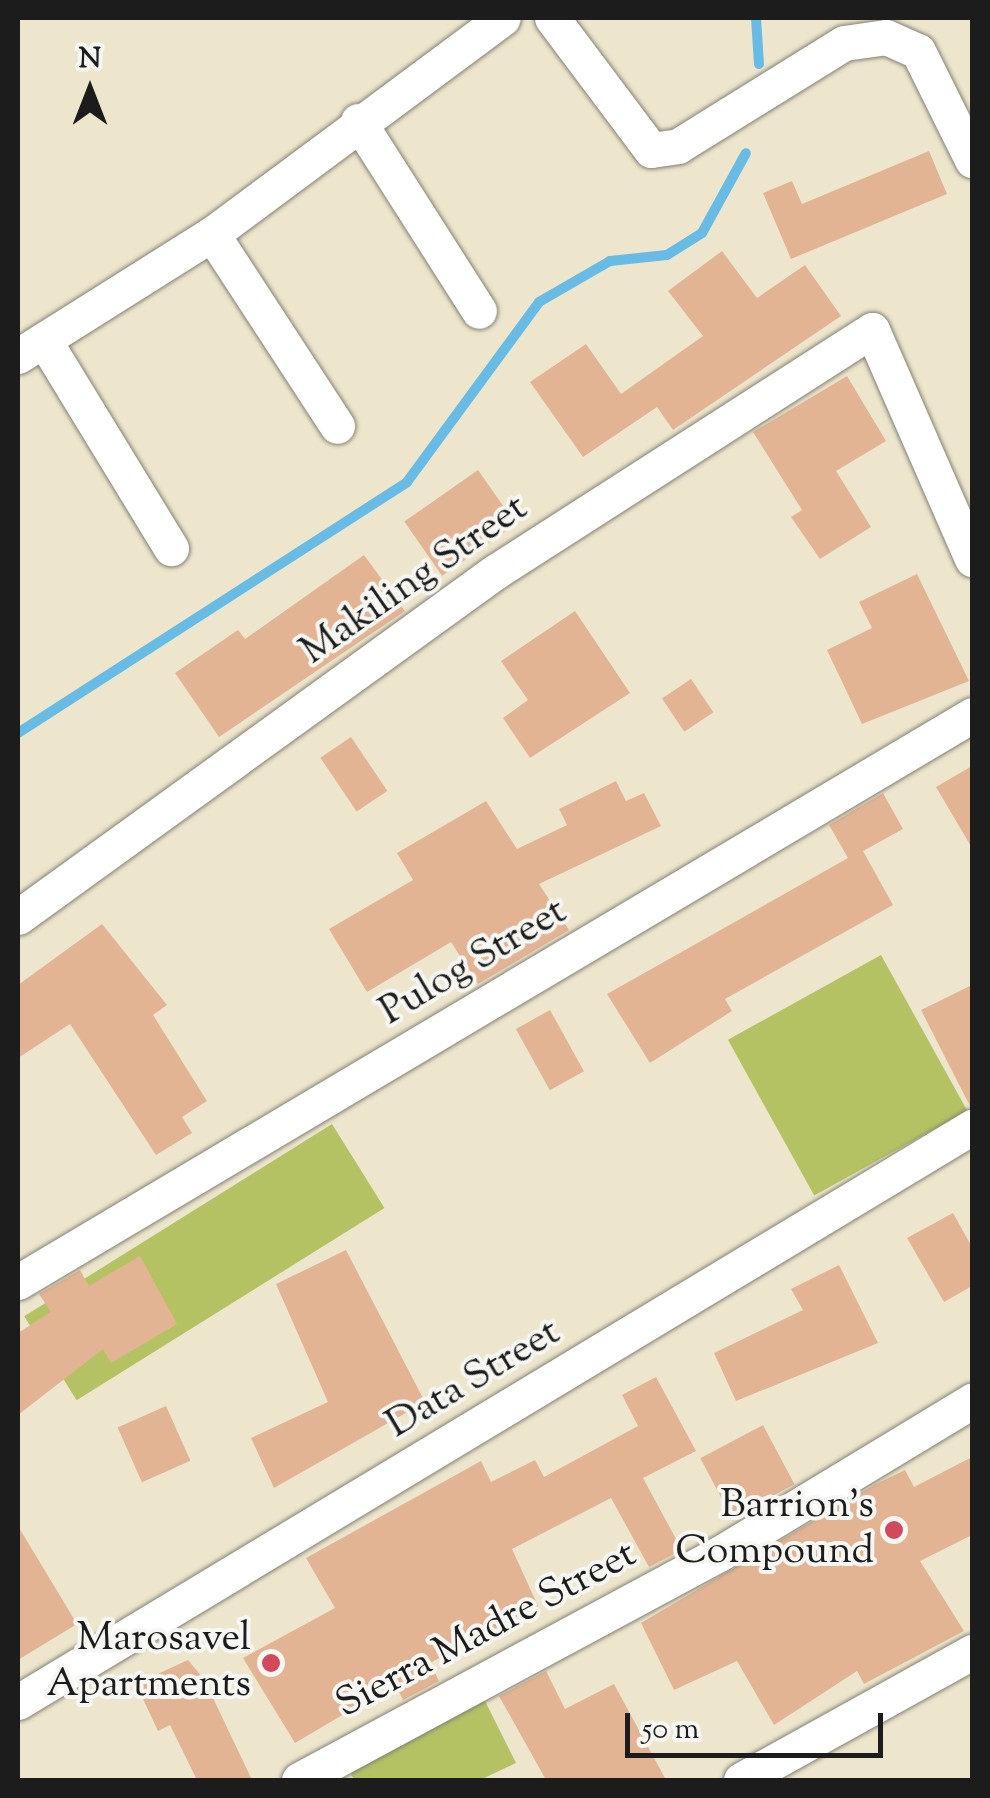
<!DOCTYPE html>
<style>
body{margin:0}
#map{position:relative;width:990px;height:1798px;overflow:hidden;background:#ede6cd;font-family:"Sorts Mill Goudy",serif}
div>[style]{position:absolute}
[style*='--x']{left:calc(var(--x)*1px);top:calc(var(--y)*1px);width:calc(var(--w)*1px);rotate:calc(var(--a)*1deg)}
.green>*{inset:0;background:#b5c264;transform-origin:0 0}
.stream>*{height:10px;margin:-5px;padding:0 5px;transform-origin:5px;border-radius:5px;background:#68bbe4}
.building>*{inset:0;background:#e2b494;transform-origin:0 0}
.roads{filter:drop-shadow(0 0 2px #848174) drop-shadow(0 0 2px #848174)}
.minor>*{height:35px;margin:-17.5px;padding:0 17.5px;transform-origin:17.5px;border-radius:17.5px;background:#fff}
.dots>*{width:28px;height:28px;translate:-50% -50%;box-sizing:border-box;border:5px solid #f6f6f2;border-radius:50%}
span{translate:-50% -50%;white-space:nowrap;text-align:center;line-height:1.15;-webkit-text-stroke:8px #f6f6f2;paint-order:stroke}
.street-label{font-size:40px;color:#1c1c1c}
.poi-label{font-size:40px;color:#1c1c1c}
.right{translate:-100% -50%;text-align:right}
.frame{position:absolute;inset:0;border:20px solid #1c1c1c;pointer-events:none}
.north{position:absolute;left:40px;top:40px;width:100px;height:100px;-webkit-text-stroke:8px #f6f6f2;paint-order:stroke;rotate:0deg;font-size:28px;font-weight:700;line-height:40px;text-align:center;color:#1c1c1c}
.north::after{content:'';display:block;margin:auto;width:35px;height:45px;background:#1c1c1c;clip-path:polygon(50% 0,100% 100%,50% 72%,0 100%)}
.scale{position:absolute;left:625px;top:1713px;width:258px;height:45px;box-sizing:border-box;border:5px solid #1c1c1c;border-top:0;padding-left:12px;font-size:30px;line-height:35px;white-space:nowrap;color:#1c1c1c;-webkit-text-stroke:8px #f6f6f2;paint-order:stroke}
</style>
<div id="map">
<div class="green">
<div style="left:881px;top:955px;width:178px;height:175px;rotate:61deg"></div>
<div style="left:332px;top:1124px;width:99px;height:363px;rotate:58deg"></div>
<div style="clip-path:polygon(484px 1699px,516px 1763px,480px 1780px,354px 1780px,347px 1766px)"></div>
</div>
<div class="stream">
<div style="--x:756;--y:18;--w:46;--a:86.3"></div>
<div style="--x:18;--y:733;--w:463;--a:-32.8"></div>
<div style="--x:407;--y:482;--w:223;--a:-53.7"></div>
<div style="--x:539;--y:302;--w:82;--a:-30"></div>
<div style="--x:610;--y:261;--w:57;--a:-6"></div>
<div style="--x:667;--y:255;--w:41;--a:-32.2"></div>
<div style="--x:702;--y:233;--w:91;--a:-61.2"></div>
</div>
<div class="building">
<div style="clip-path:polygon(929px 151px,947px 194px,791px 259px,763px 193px,792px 181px,802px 204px)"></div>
<div style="clip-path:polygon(722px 251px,757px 298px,805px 265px,841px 316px,673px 430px,657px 407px,583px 457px,530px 382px,586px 344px,621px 394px,703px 336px,668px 291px)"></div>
<div style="clip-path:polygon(847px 376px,886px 441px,836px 471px,871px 527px,820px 559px,791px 517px,802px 510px,753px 432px)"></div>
<div style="left:478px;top:470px;width:66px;height:90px;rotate:55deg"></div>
<div style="clip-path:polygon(364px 555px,405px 611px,219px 737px,175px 673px,238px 630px,245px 639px)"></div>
<div style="clip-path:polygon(917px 574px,969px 681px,862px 724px,827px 650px,872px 628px,859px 602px)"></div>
<div style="clip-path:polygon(575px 611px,630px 693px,530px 758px,503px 718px,528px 700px,501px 661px)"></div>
<div style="left:691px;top:679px;width:40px;height:35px;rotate:56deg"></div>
<div style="left:351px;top:737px;width:65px;height:37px;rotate:56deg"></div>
<div style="clip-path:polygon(972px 766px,972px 848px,936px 787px)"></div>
<div style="clip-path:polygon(616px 781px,626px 801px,644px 793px,661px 826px,539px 884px,569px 930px,478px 984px,451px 942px,367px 992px,329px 929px,413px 880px,397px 853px,486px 801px,517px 849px,567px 825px,559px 809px)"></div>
<div style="clip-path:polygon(883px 793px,903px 829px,863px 851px,893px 905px,725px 999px,732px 1011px,650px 1063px,607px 994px,848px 858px,829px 825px)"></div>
<div style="clip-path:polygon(102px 924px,167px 1005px,153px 1015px,207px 1101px,182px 1117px,192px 1133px,156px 1155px,70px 1024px,18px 1058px,18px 985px)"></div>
<div style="clip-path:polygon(972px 985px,972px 1106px,970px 1106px,921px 1010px)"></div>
<div style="left:550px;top:1010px;width:70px;height:39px;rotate:61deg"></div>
<div style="clip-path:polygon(953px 1213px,972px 1247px,972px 1286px,944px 1302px,907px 1238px)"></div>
<div style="clip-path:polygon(346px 1250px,425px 1402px,274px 1488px,251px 1438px,328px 1402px,276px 1284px)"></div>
<div style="clip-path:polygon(140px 1256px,177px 1324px,111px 1363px,103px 1349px,18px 1415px,18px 1333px,51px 1312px,39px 1294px,80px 1270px,89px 1286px)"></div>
<div style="clip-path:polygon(839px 1265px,878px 1343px,736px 1401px,714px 1353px,803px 1310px,791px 1289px)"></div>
<div style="clip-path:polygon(656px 1377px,696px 1451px,643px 1478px,682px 1550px,649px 1567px,611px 1498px,512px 1549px,538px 1606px,430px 1663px,439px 1681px,403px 1700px,395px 1684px,295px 1743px,243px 1658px,335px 1608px,306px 1558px,481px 1461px,491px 1482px,535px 1460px,544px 1477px,638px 1426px,622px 1395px)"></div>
<div style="left:166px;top:1406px;width:60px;height:53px;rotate:66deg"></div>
<div style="left:763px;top:1425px;width:67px;height:71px;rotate:62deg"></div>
<div style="clip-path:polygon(972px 1457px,972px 1535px,920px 1561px,964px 1631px,864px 1684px,857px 1671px,774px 1725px,737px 1661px,674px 1690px,641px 1623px,876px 1484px,905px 1470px,914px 1487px)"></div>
<div style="clip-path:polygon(18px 1526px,77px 1624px,18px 1660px)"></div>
<div style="clip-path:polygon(188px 1660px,204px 1679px,252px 1780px,197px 1780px,170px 1725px,158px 1731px,136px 1684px)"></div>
<div style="clip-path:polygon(546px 1671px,565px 1709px,614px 1684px,666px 1780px,546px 1780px,499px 1696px)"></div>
</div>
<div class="roads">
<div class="minor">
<div style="--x:552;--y:18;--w:165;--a:53.1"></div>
<div style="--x:651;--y:150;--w:27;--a:-8"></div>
<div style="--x:678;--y:146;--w:195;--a:-31.8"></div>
<div style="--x:844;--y:43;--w:42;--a:-8.1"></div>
<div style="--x:886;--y:37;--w:35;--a:24"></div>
<div style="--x:918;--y:51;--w:122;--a:63.6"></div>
<div style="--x:358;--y:121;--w:225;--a:57.5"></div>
<div style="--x:212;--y:234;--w:229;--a:56.9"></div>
<div style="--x:44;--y:340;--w:244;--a:58.6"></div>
<div style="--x:18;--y:356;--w:229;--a:-32.2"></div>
<div style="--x:212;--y:234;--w:362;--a:-36.6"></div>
<div style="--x:18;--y:917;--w:589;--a:-35.88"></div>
<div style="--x:495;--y:572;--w:448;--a:-32.7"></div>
<div style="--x:872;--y:330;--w:250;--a:66.4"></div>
<div style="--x:18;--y:1282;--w:1110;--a:-30.72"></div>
<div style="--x:18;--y:1702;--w:1114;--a:-31.08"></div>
<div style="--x:299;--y:1780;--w:477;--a:-28.3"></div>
<div style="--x:719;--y:1554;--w:296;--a:-31.2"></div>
<div style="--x:741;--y:1780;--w:264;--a:-29"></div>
</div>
</div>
<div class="dots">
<div style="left:894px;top:1530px;background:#d1495b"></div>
<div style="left:271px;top:1663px;background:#d1495b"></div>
</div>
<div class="street-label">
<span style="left:415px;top:581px;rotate:-35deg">Makiling Street</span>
<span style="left:474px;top:963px;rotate:-31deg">Pulog Street</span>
<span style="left:474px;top:1380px;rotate:-31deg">Data Street</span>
<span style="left:487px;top:1631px;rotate:-28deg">Sierra Madre Street</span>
</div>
<div class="poi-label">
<span class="right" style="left:874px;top:1530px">Barrion's<br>Compound</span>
<span class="right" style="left:251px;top:1663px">Marosavel<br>Apartments</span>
</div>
<div class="frame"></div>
<div class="north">N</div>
<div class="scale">50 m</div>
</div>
